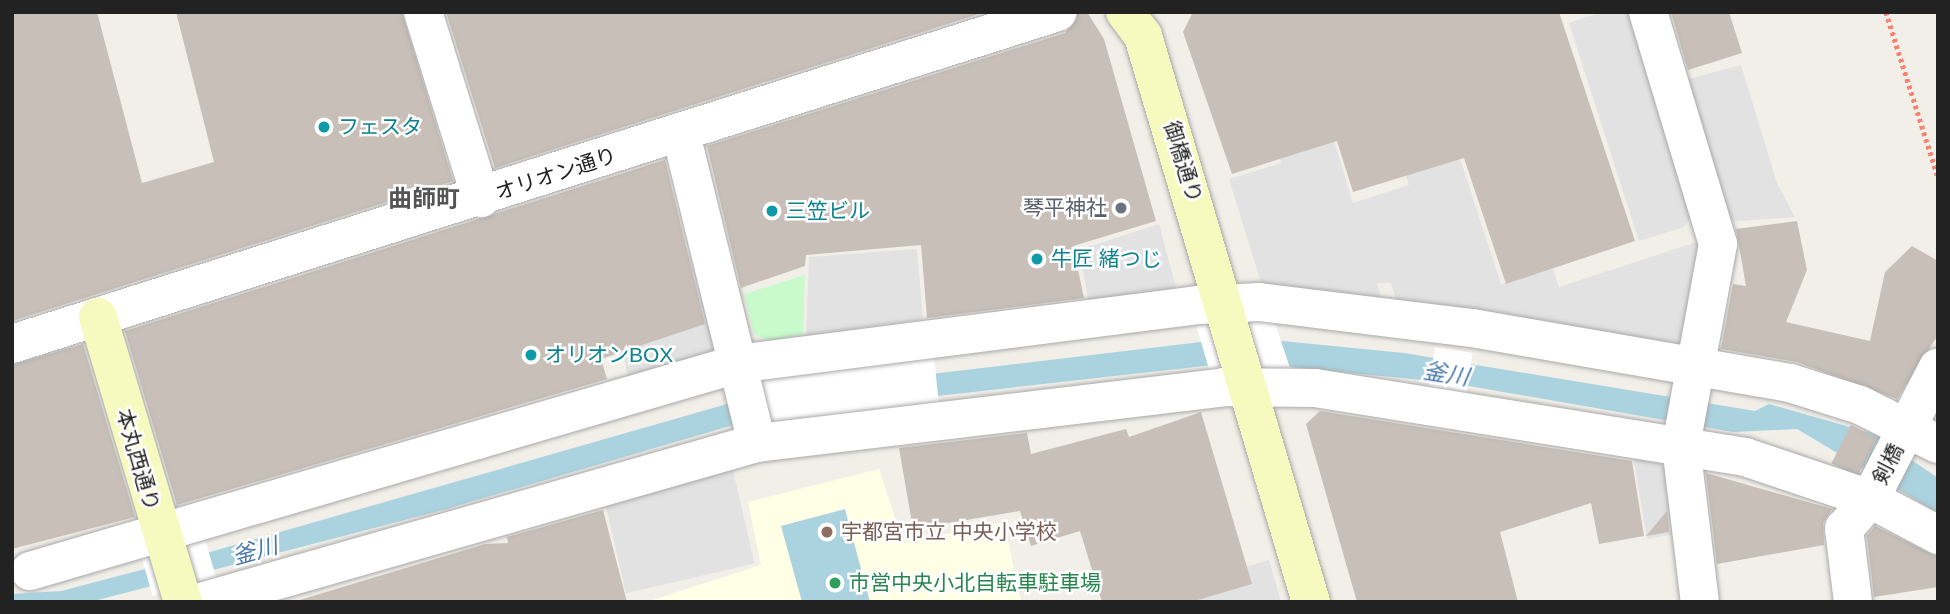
<!DOCTYPE html>
<meta charset="utf-8">
<style>
body{margin:0}
#map{position:relative;width:1950px;height:614px;overflow:hidden;background:#f2efe9;font-family:Arial,"Noto Sans JP",sans-serif}
div>[style]{position:absolute}
[style*='--x']{left:calc(var(--x)*1px);top:calc(var(--y)*1px);width:calc(var(--w)*1px);rotate:calc(var(--a)*1deg)}
.education>*{inset:0;background:#ffffe5}
.park>*{inset:0;background:#c8facc}
.parking>*{inset:0;background:#e2e2e2;transform-origin:0 0}
.water>*{inset:0;background:#aad3df}
.pier>*{inset:0;background:#fff;transform-origin:0 0}
.building>*{inset:0;background:#c7bfb8;transform-origin:0 0}
.path>*{height:4.5px;margin-top:-2.25px;transform-origin:0;background:repeating-linear-gradient(90deg,#fa8072 0 3.5px,transparent 0 7px)}
.roads{filter:drop-shadow(0 0 2px #a9a9a9) drop-shadow(0 0 2px #a9a9a9)}
.street>*{height:38px;margin:-19px;padding:0 19px;transform-origin:19px;border-radius:19px;background:#fff}
.secondary>*{height:38px;margin:-19px;padding:0 19px;transform-origin:19px;border-radius:19px;background:#f7fabf}
.dots>*{width:19px;height:19px;translate:-50% -50%;box-sizing:border-box;border:4px solid #fff;border-radius:50%}
span{translate:-50% -50%;white-space:nowrap;text-align:center;line-height:1.15;-webkit-text-stroke:5px #fff;paint-order:stroke}
.culture-label{font-size:21px;color:#0d838f}
.left{translate:0 -50%;text-align:left}
.street-label{font-size:21px;color:#222}
.worship-label{font-size:21px;color:#5b616d}
.right{translate:-100% -50%;text-align:right}
.education-label{font-size:21px;color:#785e54}
.leisure-label{font-size:21px;color:#27864d}
.water-label{font-size:23px;color:#4a7aab;font-style:italic}
.quarter-label{font-size:24px;color:#555;font-weight:700}
.frame{position:absolute;inset:0;border:14px solid #222;pointer-events:none}
</style>
<div id="map">
<div class="education">
<div style="clip-path:polygon(879px 469px,903px 543px,1004px 522px,1021px 602px,646px 602px,761px 565px,748px 502px)"></div>
</div>
<div class="park">
<div style="clip-path:polygon(805px 275px,803px 334px,770px 341px,754px 334px,744px 294px)"></div>
</div>
<div class="parking">
<div style="clip-path:polygon(1602px 12px,1628px 12px,1693px 214px,1684px 227px,1639px 241px,1569px 23px)"></div>
<div style="clip-path:polygon(1741px 65px,1777px 183px,1795px 217px,1725px 222px,1685px 80px)"></div>
<div style="clip-path:polygon(1440px 97px,1501px 284px,1553px 269px,1559px 287px,1706px 239px,1681px 351px,1397px 303px,1391px 283px,1377px 283px,1382px 302px,1262px 286px,1229px 179px,1281px 163px,1274px 137px,1328px 121px,1353px 203px,1409px 185px,1385px 113px)"></div>
<div style="clip-path:polygon(1159px 224px,1177px 291px,1089px 303px,1079px 250px)"></div>
<div style="clip-path:polygon(917px 249px,923px 319px,806px 336px,809px 257px)"></div>
<div style="clip-path:polygon(690px 255px,716px 356px,629px 383px,623px 352px,675px 334px,656px 262px)"></div>
<div style="clip-path:polygon(1633px 456px,1655px 460px,1670px 473px,1680px 533px,1647px 539px)"></div>
<div style="left:732px;top:466px;width:100px;height:132px;rotate:77deg"></div>
<div style="clip-path:polygon(1269px 560px,1281px 602px,1125px 602px)"></div>
</div>
<div class="water">
<div style="clip-path:polygon(1243px 337px,1404px 353px,1755px 411px,1769px 404px,1874px 434px,1938px 478px,1938px 513px,1797px 429px,1733px 432px,1452px 383px,1240px 362px,767px 415px,443px 510px,90px 602px,12px 602px,12px 594px,61px 591px,210px 552px,762px 394px)"></div>
<div style="clip-path:polygon(845px 509px,870px 602px,802px 602px,781px 526px)"></div>
</div>
<div class="pier">
<div style="clip-path:polygon(1273px 317px,1292px 374px,1211px 376px,1194px 318px)"></div>
<div style="left:1435px;top:347px;width:38px;height:46px;rotate:9deg"></div>
<div style="left:934px;top:357px;width:49px;height:178px;rotate:84deg"></div>
<div style="left:205px;top:539px;width:40px;height:66px;rotate:74deg"></div>
</div>
<div class="building">
<div style="clip-path:polygon(12px 12px,97px 12px,142px 183px,214px 162px,176px 12px,402px 12px,453px 181px,12px 321px)"></div>
<div style="clip-path:polygon(446px 12px,985px 12px,495px 168px)"></div>
<div style="clip-path:polygon(1079px 12px,1087px 12px,1104px 39px,1156px 221px,1073px 246px,1084px 298px,927px 318px,921px 245px,806px 255px,805px 266px,741px 288px,707px 146px,1065px 33px)"></div>
<div style="clip-path:polygon(1193px 12px,1559px 12px,1635px 241px,1506px 284px,1464px 158px,1353px 192px,1337px 141px,1232px 174px,1183px 32px)"></div>
<div style="clip-path:polygon(1671px 12px,1729px 12px,1742px 53px,1688px 70px)"></div>
<div style="clip-path:polygon(665px 160px,705px 324px,601px 359px,607px 379px,177px 505px,125px 331px)"></div>
<div style="clip-path:polygon(1797px 221px,1807px 270px,1786px 322px,1870px 341px,1885px 272px,1912px 246px,1938px 261px,1938px 335px,1897px 399px,1797px 362px,1721px 349px,1733px 284px,1746px 286px,1736px 229px)"></div>
<div style="clip-path:polygon(83px 344px,135px 517px,12px 549px,12px 365px)"></div>
<div style="clip-path:polygon(1320px 411px,1632px 461px,1644px 536px,1599px 544px,1591px 503px,1500px 532px,1518px 602px,1357px 602px,1306px 424px)"></div>
<div style="clip-path:polygon(1201px 412px,1252px 584px,1191px 602px,1102px 602px,1080px 531px,1031px 546px,1020px 511px,913px 529px,899px 448px,1027px 433px,1031px 454px,1126px 429px,1129px 437px)"></div>
<div style="left:1851px;top:425px;width:29px;height:43px;rotate:27deg"></div>
<div style="clip-path:polygon(1706px 473px,1832px 509px,1823px 523px,1824px 545px,1717px 564px)"></div>
<div style="clip-path:polygon(603px 510px,627px 602px,293px 602px,485px 544px,508px 543px,507px 537px)"></div>
<div style="clip-path:polygon(1667px 511px,1669px 532px,1646px 536px)"></div>
<div style="clip-path:polygon(1875px 526px,1938px 557px,1938px 587px,1874px 597px,1867px 536px)"></div>
</div>
<div class="path">
<div style="--x:1886;--y:12;--w:173;--a:72.5"></div>
</div>
<div class="roads">
<div class="street">
<div style="--x:423;--y:12;--w:195;--a:72.7"></div>
<div style="--x:1648;--y:12;--w:242;--a:73.2"></div>
<div style="--x:1718;--y:244;--w:205;--a:100.4"></div>
<div style="--x:1681;--y:446;--w:157;--a:83.1"></div>
<div style="--x:681;--y:134;--w:318;--a:76.2"></div>
<div style="--x:12;--y:344;--w:1097;--a:-17.61"></div>
<div style="--x:30;--y:571;--w:737;--a:-16.32"></div>
<div style="--x:737;--y:364;--w:466;--a:-7.3"></div>
<div style="--x:1199;--y:305;--w:60;--a:-2.9"></div>
<div style="--x:1259;--y:302;--w:215;--a:7"></div>
<div style="--x:1472;--y:328;--w:323;--a:9.8"></div>
<div style="--x:1790;--y:383;--w:73;--a:17.4"></div>
<div style="--x:1860;--y:405;--w:87;--a:26.6"></div>
<div style="--x:201;--y:602;--w:578;--a:-15.96"></div>
<div style="--x:757;--y:443;--w:470;--a:-6.8"></div>
<div style="--x:1224;--y:387;--w:91;--a:0.6"></div>
<div style="--x:1315;--y:388;--w:436;--a:9.1"></div>
<div style="--x:1745;--y:457;--w:132;--a:18.6"></div>
<div style="--x:1870;--y:499;--w:77;--a:27.9"></div>
<div style="--x:1853;--y:602;--w:74;--a:-97"></div>
<div style="--x:1844;--y:529;--w:40;--a:-49"></div>
<div style="--x:1870;--y:499;--w:148;--a:-62.7"></div>
</div>
<div class="secondary">
<div style="--x:1125;--y:12;--w:30;--a:53"></div>
<div style="--x:1143;--y:36;--w:590;--a:73.47"></div>
<div style="--x:98;--y:317;--w:297;--a:73.4"></div>
</div>
</div>
<div class="dots">
<div style="left:324px;top:127px;background:#0f9aa8"></div>
<div style="left:1121px;top:208px;background:#6b7280"></div>
<div style="left:772px;top:211px;background:#0f9aa8"></div>
<div style="left:1037px;top:259px;background:#0f9aa8"></div>
<div style="left:531px;top:355px;background:#0f9aa8"></div>
<div style="left:827px;top:532px;background:#8d6e63"></div>
<div style="left:835px;top:583px;background:#2e9e5b"></div>
</div>
<div class="culture-label">
<span class="left" style="left:338px;top:127px">フェスタ</span>
<span class="left" style="left:786px;top:211px">三笠ビル</span>
<span class="left" style="left:1051px;top:259px">牛匠 緒つじ</span>
<span class="left" style="left:545px;top:355px">オリオンBOX</span>
</div>
<div class="street-label">
<span style="left:1183px;top:162px;rotate:73deg">御橋通り</span>
<span style="left:556px;top:174px;rotate:-18deg">オリオン通り</span>
<span style="left:138px;top:460px;rotate:74deg">本丸西通り</span>
<span style="left:1888px;top:464px;rotate:-63deg">剣橋</span>
</div>
<div class="worship-label">
<span class="right" style="left:1107px;top:208px">琴平神社</span>
</div>
<div class="education-label">
<span class="left" style="left:841px;top:532px">宇都宮市立 中央小学校</span>
</div>
<div class="leisure-label">
<span class="left" style="left:849px;top:583px">市営中央小北自転車駐車場</span>
</div>
<div class="water-label">
<span style="left:1446px;top:374px;rotate:9deg">釜川</span>
<span style="left:255px;top:551px;rotate:-15deg">釜川</span>
</div>
<div class="quarter-label">
<span style="left:424px;top:199px">曲師町</span>
</div>
<div class="frame"></div>
</div>
